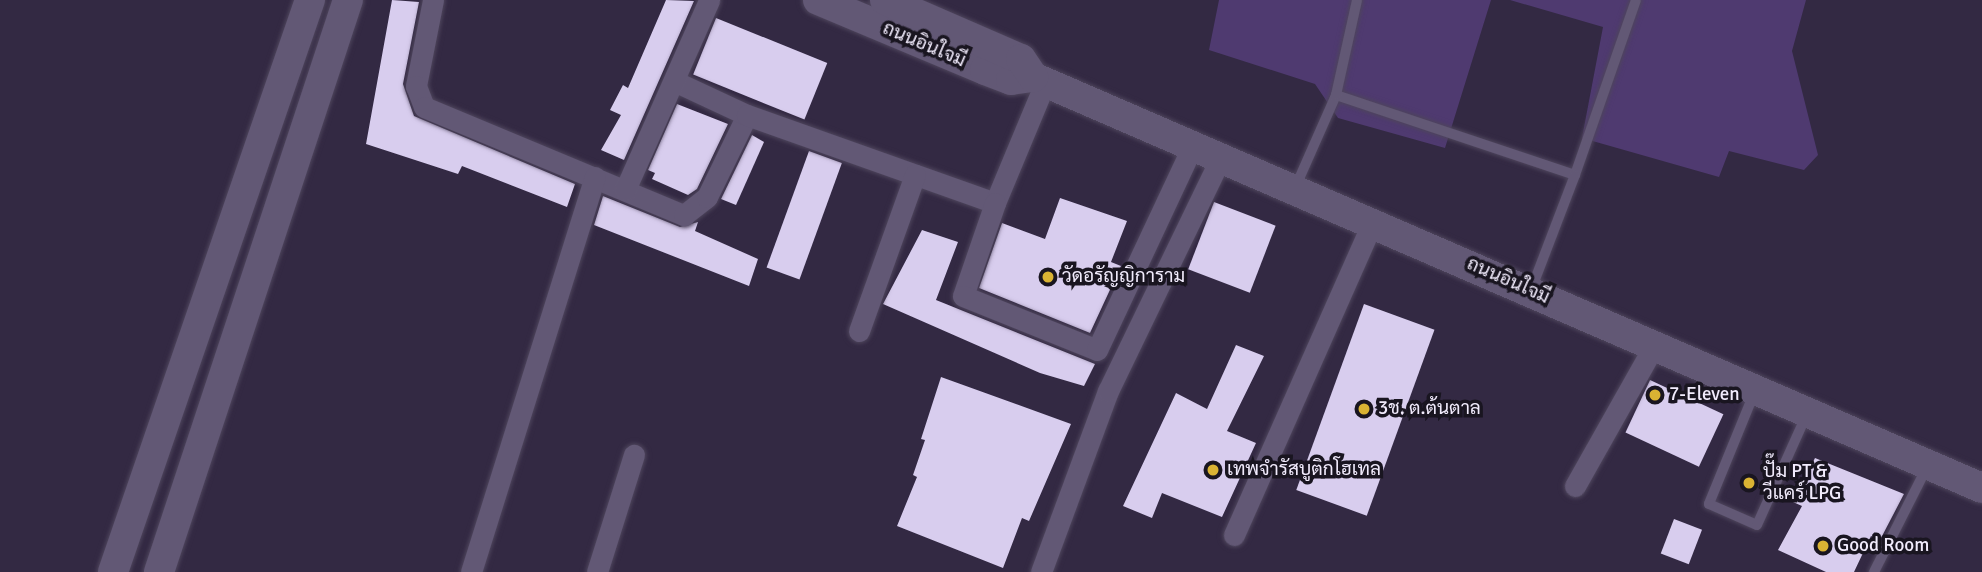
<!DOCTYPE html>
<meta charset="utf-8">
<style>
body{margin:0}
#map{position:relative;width:1982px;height:572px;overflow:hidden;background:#332943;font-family:Signika,Sarabun,sans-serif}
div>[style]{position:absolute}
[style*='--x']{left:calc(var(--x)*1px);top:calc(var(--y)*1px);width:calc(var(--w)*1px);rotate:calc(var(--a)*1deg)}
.green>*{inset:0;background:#4f3a70}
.building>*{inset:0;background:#d8cdee;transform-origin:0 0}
.roads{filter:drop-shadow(0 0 2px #4e455c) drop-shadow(0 0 2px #4e455c)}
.service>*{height:10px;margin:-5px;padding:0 5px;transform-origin:5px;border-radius:5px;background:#625875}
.minor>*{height:21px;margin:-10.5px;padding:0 10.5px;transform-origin:10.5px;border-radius:10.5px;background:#625875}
.secondary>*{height:30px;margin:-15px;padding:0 15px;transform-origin:15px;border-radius:15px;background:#625875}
.dots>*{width:19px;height:19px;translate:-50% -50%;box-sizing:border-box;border:4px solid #191520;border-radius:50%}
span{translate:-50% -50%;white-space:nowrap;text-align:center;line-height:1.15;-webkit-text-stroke:7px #191520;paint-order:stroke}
.street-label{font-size:19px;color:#f1ebfc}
.poi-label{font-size:19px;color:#f1ebfc}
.left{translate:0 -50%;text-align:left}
</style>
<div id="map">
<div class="green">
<div style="clip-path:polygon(1219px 0,1491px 0,1445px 148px,1338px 118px,1315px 84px,1209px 50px)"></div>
<div style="clip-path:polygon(1510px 0,1806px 0,1792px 51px,1818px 155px,1804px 170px,1729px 151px,1719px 177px,1582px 138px,1603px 27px)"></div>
</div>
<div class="building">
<div style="clip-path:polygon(392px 0,419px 2px,403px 84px,414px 116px,575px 184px,567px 207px,462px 166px,458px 174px,366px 144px)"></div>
<div style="clip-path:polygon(666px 0,694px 1px,624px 160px,601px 150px,621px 115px,610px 110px,623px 85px,628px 88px)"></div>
<div style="left:716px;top:18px;width:120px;height:61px;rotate:22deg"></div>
<div style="clip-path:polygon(677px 104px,728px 124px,697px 189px,688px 195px,652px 179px,655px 173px,648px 170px)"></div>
<div style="clip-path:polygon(752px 135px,764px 142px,736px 205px,721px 199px)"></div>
<div style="left:809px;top:151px;width:35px;height:124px;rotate:20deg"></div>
<div style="clip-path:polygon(603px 196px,680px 227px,698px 222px,695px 231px,758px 259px,749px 286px,594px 225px)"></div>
<div style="clip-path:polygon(1060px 198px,1127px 221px,1111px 262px,1121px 266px,1090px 333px,979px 288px,1002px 223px,1045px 239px)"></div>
<div style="left:1214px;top:202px;width:66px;height:72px;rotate:21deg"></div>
<div style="clip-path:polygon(922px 230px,958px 242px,936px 300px,1095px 364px,1084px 386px,1040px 373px,883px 304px)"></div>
<div style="left:1364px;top:304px;width:75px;height:198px;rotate:20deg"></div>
<div style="clip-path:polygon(1236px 345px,1264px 356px,1227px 431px,1256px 443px,1222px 517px,1162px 493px,1152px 518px,1123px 506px,1176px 393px,1207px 409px)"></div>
<div style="clip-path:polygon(941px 377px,1071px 424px,1029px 521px,1022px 518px,1003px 568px,897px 526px,917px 477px,913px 475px,925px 440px,921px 439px)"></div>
<div style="left:1650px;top:380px;width:81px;height:58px;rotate:25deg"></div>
<div style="clip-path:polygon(1815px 458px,1904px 494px,1880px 540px,1871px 536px,1854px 572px,1826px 572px,1778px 550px,1802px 506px,1793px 502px)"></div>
<div style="left:1674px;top:519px;width:30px;height:37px;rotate:21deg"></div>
</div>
<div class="roads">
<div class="service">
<div style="--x:1336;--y:95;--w:252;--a:18.5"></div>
<div style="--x:1575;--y:175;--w:185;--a:-70.8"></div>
<div style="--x:1295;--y:188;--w:102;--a:-66.2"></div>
<div style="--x:1336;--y:95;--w:97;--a:-77.5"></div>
<div style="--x:1531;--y:290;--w:123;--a:-69.1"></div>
<div style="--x:1755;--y:391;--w:122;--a:112.2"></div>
<div style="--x:1709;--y:504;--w:52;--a:23.6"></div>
<div style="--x:1757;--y:525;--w:122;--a:-65.8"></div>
<div style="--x:1874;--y:572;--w:118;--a:-63.2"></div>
</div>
<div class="minor">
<div style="--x:433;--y:0;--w:88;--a:101.2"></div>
<div style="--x:416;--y:86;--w:22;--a:69"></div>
<div style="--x:424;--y:107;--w:282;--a:22.6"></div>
<div style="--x:684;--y:215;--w:29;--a:-38"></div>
<div style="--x:707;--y:197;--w:91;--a:-64"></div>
<div style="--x:674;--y:81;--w:81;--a:25"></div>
<div style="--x:747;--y:115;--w:263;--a:19.5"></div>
<div style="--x:995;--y:203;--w:130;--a:-67.4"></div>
<div style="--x:625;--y:190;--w:208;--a:-66.1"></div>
<div style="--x:995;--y:203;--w:98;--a:109"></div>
<div style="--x:963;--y:296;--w:144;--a:21.9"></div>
<div style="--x:1097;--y:350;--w:226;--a:-64.9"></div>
<div style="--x:859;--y:331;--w:166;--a:-70.3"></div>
<div style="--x:1575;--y:486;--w:163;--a:-60.6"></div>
<div style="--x:1234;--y:535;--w:343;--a:-66.1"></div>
<div style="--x:471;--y:572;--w:414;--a:-72.6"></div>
<div style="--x:597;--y:572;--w:123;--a:-72.5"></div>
<div style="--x:1041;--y:572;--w:193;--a:-69.7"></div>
<div style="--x:1108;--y:391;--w:260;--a:-64.2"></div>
</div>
<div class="secondary">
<div style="--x:818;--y:0;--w:181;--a:22.7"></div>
<div style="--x:985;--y:70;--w:28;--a:21"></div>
<div style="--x:1011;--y:80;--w:22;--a:-8"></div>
<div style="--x:1033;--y:77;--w:1034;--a:23.42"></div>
<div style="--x:885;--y:0;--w:148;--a:23.5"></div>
<div style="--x:1021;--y:59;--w:22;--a:56"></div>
<div style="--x:113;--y:572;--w:605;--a:-71"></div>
<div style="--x:159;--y:572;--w:602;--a:-71.72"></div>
</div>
</div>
<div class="dots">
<div style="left:1048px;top:277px;background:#dab333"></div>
<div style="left:1655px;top:395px;background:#dab333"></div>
<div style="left:1364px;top:409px;background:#dab333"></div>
<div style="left:1213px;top:470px;background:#dab333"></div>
<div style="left:1749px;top:483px;background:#dab333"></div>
<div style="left:1823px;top:546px;background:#dab333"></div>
</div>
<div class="street-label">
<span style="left:924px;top:45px;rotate:23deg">ถนนอินใจมี</span>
<span style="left:1508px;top:281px;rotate:24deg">ถนนอินใจมี</span>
</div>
<div class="poi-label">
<span class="left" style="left:1062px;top:277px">วัดอรัญญิการาม</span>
<span class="left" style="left:1669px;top:395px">7-Eleven</span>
<span class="left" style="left:1378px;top:409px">3ช. ต.ต้นตาล</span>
<span class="left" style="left:1227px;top:470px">เทพจำรัสบูติกโฮเทล</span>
<span class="left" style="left:1763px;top:483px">ปั๊ม PT &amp;<br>วีแคร์ LPG</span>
<span class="left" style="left:1837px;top:546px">Good Room</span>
</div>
</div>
